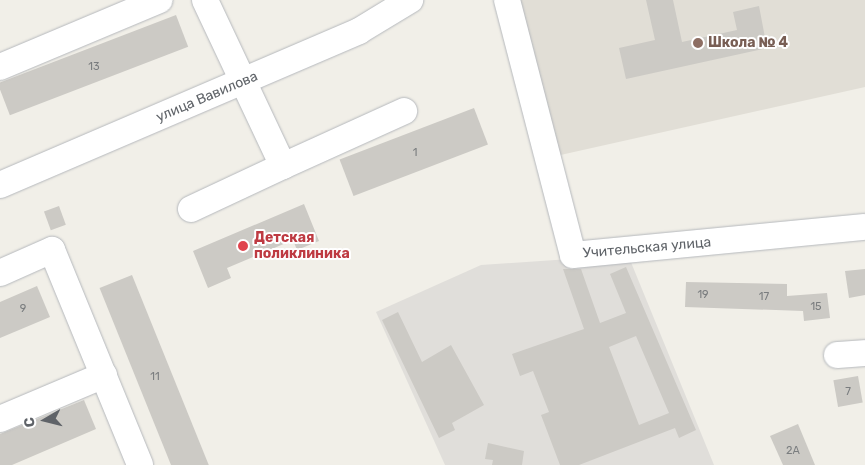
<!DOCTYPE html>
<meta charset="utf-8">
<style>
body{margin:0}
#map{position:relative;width:865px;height:465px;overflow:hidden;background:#f1efe8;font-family:Rubik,sans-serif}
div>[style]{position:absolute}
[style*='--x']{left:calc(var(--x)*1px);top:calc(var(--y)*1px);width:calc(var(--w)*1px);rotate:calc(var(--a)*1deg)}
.industrial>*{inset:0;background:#e0deda}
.education>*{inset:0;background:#e1ded6}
.building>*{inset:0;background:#cccac5;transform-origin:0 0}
.roads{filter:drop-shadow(0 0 1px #b5b8bc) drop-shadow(0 0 1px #b5b8bc)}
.minor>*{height:26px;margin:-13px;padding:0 13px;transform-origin:13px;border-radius:13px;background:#fff}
.dots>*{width:14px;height:14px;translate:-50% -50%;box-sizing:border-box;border:2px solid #fff;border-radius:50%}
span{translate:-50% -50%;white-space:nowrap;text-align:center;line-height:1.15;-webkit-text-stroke:4px #fff;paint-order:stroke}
.number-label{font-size:11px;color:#7a7d7f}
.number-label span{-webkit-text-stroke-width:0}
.education-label{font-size:14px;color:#785e54;font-weight:700}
.left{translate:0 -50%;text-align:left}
.street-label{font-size:14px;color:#5f6368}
.health-label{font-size:14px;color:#be3a42;font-weight:700}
.north{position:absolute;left:20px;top:395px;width:50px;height:50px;-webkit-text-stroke:4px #fff;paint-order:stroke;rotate:262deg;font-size:14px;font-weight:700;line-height:20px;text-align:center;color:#5f6368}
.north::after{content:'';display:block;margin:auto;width:18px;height:22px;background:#5f6368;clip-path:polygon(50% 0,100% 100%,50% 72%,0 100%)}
</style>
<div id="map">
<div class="industrial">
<div style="clip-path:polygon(628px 255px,714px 465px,445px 465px,376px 312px,481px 265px)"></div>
</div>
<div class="education">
<div style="clip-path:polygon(520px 0,865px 0,865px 87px,556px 156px)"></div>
</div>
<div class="building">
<div style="clip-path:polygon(646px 0,673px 0,682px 42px,737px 30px,733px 12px,759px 6px,767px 48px,626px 79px,619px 48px,655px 40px)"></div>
<div style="left:176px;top:15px;width:34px;height:191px;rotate:69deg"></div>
<div style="left:474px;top:108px;width:39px;height:144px;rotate:69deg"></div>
<div style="clip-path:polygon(304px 204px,319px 241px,297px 250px,293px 240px,227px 268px,231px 278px,208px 288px,193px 251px)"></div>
<div style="left:59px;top:206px;width:20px;height:16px;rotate:70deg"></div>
<div style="clip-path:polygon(evenodd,626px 267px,696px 430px,679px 438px,675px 428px,579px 465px,560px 465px,541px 415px,549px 412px,533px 371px,520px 376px,512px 354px,584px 329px,563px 269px,581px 269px,600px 323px,626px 313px,610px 274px,626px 267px,636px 336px,669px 413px,639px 425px,609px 347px,636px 336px)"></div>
<div style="clip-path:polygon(865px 269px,865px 295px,849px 298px,845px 271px)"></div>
<div style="left:132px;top:275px;width:205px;height:35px;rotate:68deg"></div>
<div style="clip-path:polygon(686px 282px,787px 284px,787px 296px,827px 293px,830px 318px,804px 321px,803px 311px,685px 307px)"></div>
<div style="clip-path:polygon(37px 286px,50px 317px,0 338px,0 302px)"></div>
<div style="clip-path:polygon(398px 312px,422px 362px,451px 345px,484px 405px,452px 423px,455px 430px,439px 438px,382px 320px)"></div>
<div style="left:858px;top:376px;width:27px;height:25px;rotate:80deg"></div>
<div style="clip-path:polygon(84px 400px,96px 429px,12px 465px,0 465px,0 434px)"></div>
<div style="clip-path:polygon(798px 424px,815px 465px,783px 465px,770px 436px)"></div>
<div style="clip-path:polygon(488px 443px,524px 451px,522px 465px,492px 465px,493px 460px,485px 459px)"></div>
</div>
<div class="roads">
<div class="minor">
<div style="--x:507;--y:0;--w:263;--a:75.5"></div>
<div style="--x:573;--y:255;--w:293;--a:-5.5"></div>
<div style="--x:0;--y:67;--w:173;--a:-22.8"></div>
<div style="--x:283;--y:166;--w:133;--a:-24.4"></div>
<div style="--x:0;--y:185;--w:391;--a:-23.2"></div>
<div style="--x:359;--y:31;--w:60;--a:-31.3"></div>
<div style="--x:191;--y:209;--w:102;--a:-25.1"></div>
<div style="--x:283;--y:166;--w:183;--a:-115.2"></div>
<div style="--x:0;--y:273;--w:57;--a:-23.9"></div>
<div style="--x:52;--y:250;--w:232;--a:67.7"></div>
<div style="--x:837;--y:355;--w:28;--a:-4"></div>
<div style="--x:0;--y:419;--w:113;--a:-22.9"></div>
</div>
</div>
<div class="dots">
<div style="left:698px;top:43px;background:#8d6e63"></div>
<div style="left:243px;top:246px;background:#e0444e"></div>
</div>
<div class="number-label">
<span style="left:94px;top:67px">13</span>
<span style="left:415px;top:153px">1</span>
<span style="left:703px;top:295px">19</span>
<span style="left:764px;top:297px">17</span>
<span style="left:816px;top:307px">15</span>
<span style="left:23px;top:309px">9</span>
<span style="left:155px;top:377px">11</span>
<span style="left:848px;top:392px">7</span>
<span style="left:793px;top:451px">2А</span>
</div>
<div class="education-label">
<span class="left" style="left:708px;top:43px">Школа № 4</span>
</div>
<div class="street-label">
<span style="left:207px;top:97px;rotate:-23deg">улица Вавилова</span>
<span style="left:647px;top:248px;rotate:-5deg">Учительская улица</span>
</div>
<div class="health-label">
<span class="left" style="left:254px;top:246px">Детская<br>поликлиника</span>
</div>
<div class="north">С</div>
</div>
